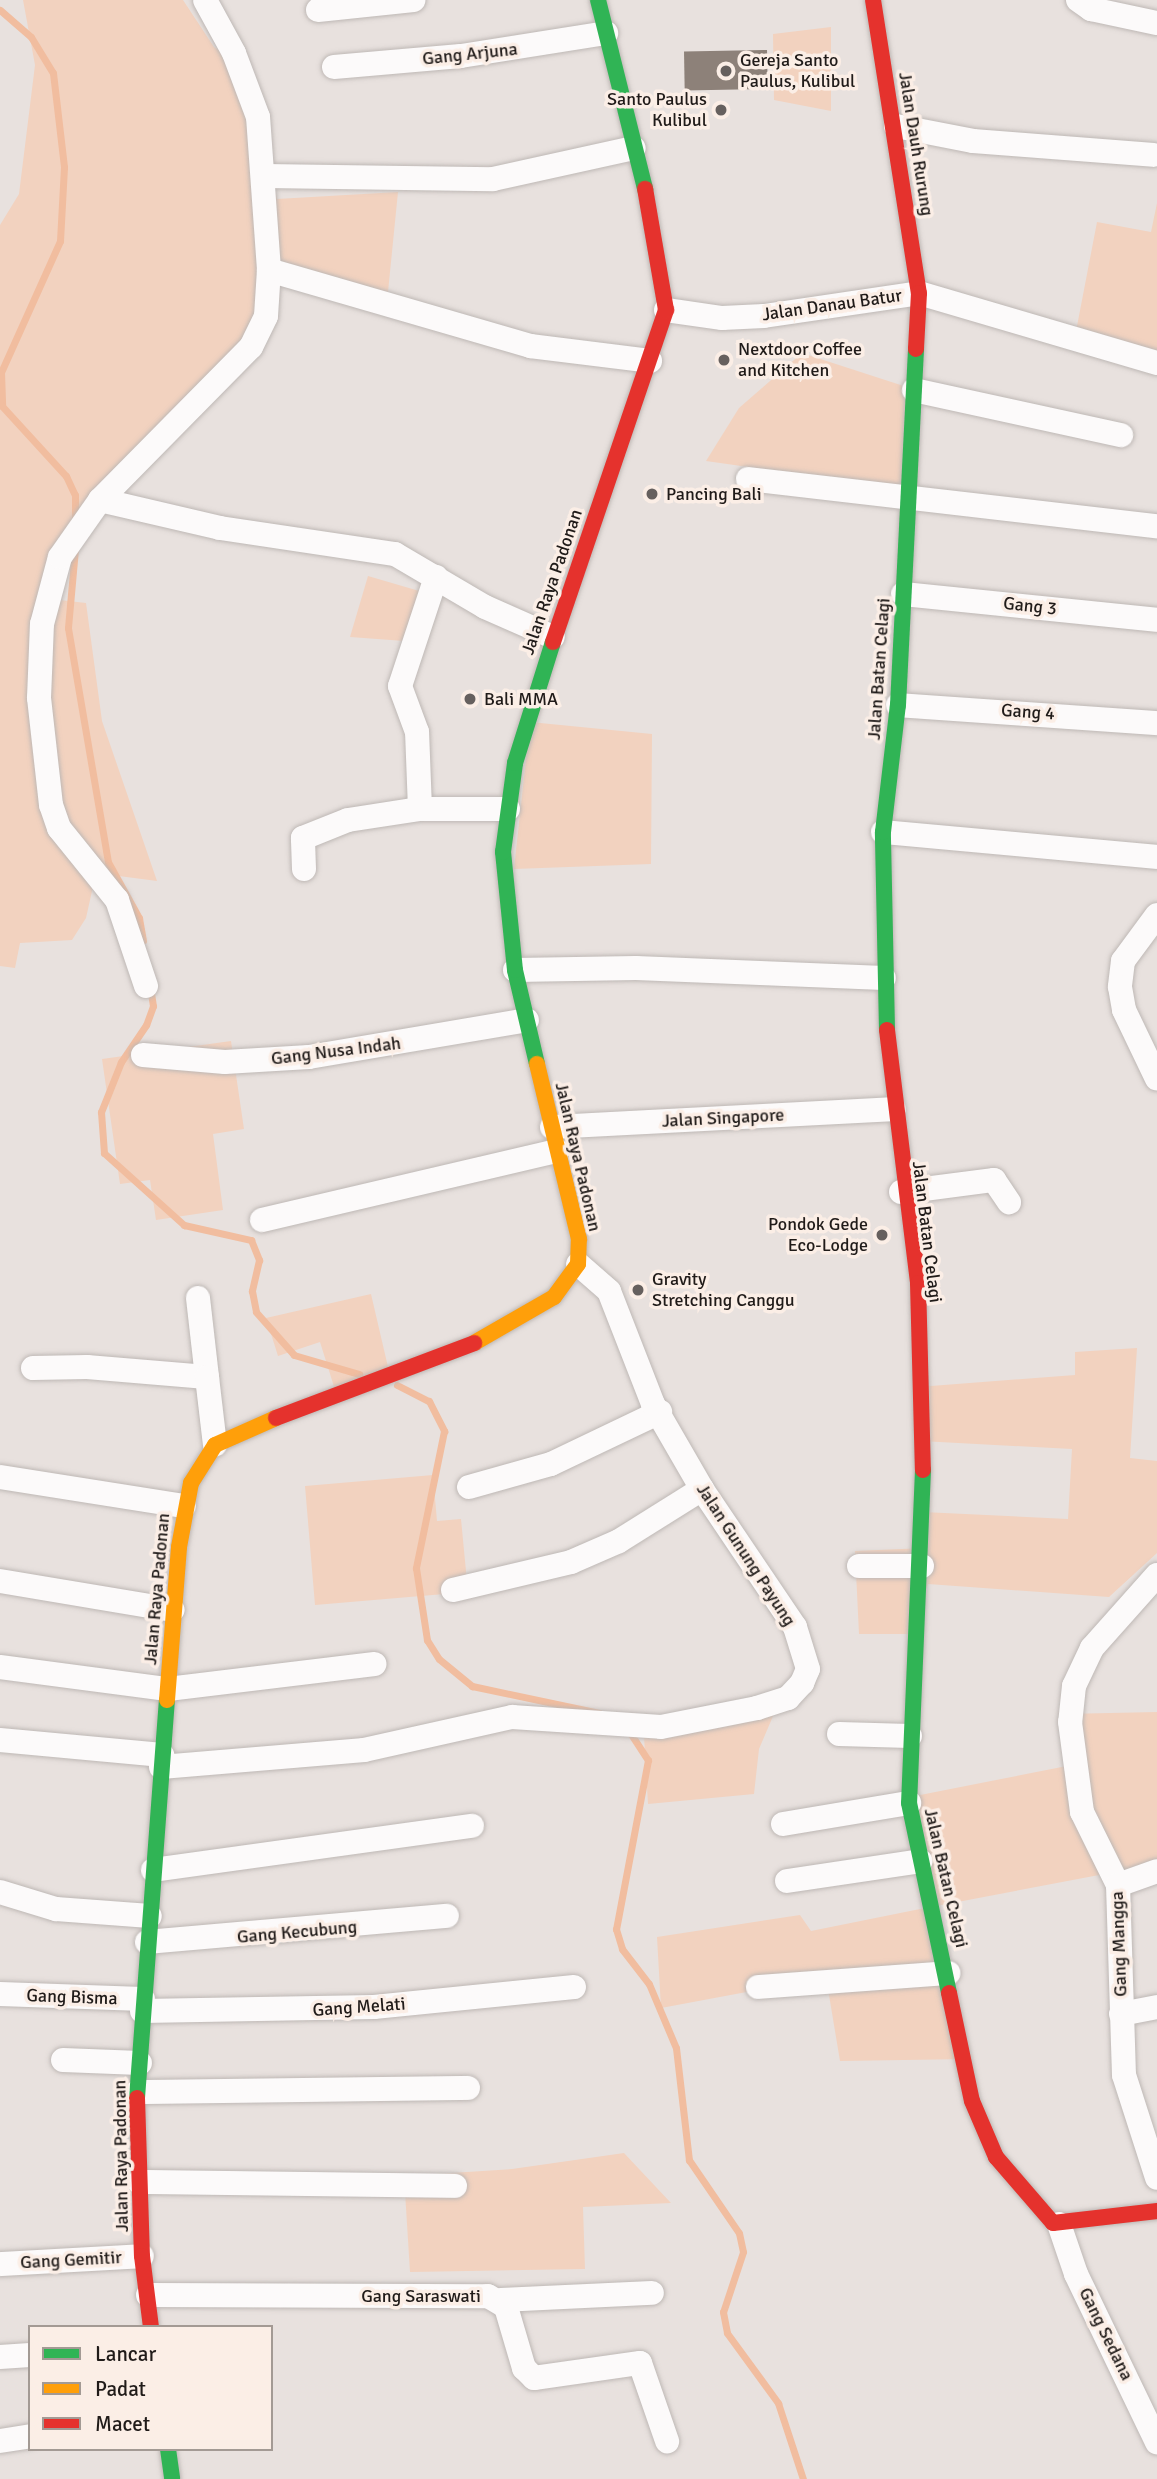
<!DOCTYPE html>
<style>
body{margin:0}
#map{position:relative;width:1157px;height:2479px;overflow:hidden;background:#e8e1de;font-family:Signika,sans-serif}
div>[style]{position:absolute}
[style*='--x']{left:calc(var(--x)*1px);top:calc(var(--y)*1px);width:calc(var(--w)*1px);rotate:calc(var(--a)*1deg)}
.green>*{inset:0;background:#f2d2bf}
.stream>*{height:7px;margin:-3.5px;padding:0 3.5px;transform-origin:3.5px;border-radius:3.5px;background:#f1bd9f}
.building>*{inset:0;background:#8d8179;transform-origin:0 0}
.roads{filter:drop-shadow(0 0 2px #beb8b5) drop-shadow(0 0 2px #beb8b5)}
.street>*{height:24px;margin:-12px;padding:0 12px;transform-origin:12px;border-radius:12px;background:#fcfafa}
.fast>*{height:16px;margin:-8px;padding:0 8px;transform-origin:8px;border-radius:8px;background:#30b455}
.slow>*{height:16px;margin:-8px;padding:0 8px;transform-origin:8px;border-radius:8px;background:#ff9f0a}
.jam>*{height:16px;margin:-8px;padding:0 8px;transform-origin:8px;border-radius:8px;background:#e5322d}
.dots>*{width:19px;height:19px;translate:-50% -50%;box-sizing:border-box;border:4px solid #fbeee6;border-radius:50%}
span{translate:-50% -50%;white-space:nowrap;text-align:center;line-height:1.15;-webkit-text-stroke:7px #fbeee6;paint-order:stroke}
.street-label{font-size:18px;color:#201b19}
.poi-label{font-size:18px;color:#201b19}
.left{translate:0 -50%;text-align:left}
.right{translate:-100% -50%;text-align:right}
.legend{position:absolute;left:28px;top:2325px;width:245px;height:126px;box-sizing:border-box;background:#fbeee6;border:2px solid #a39a94;margin:0;padding:9px 12px;list-style:none;font-size:21px;color:#201b19}
.legend li{display:flex;align-items:center;gap:14px;height:35px}
.legend b{width:35px;border:2px solid #a39a94}
</style>
<div id="map">
<div class="green">
<div style="clip-path:polygon(23px 0,183px 0,214px 47px,242px 67px,277px 199px,398px 192px,388px 292px,275px 274px,222px 379px,99px 496px,51px 599px,86px 603px,102px 721px,157px 881px,96px 873px,86px 918px,72px 940px,20px 943px,15px 968px,0 966px,0 225px,19px 194px,35px 65px)"></div>
<div style="clip-path:polygon(831px 27px,831px 111px,774px 100px,773px 34px)"></div>
<div style="clip-path:polygon(1157px 203px,1157px 358px,1073px 347px,1097px 222px,1151px 232px)"></div>
<div style="clip-path:polygon(802px 353px,916px 390px,907px 490px,706px 461px,739px 408px)"></div>
<div style="clip-path:polygon(368px 576px,426px 593px,418px 642px,350px 637px)"></div>
<div style="clip-path:polygon(530px 722px,652px 734px,651px 864px,514px 869px)"></div>
<div style="clip-path:polygon(231px 1041px,244px 1129px,213px 1134px,223px 1210px,156px 1220px,150px 1180px,120px 1184px,102px 1059px)"></div>
<div style="clip-path:polygon(371px 1294px,388px 1367px,336px 1393px,320px 1342px,278px 1356px,266px 1318px)"></div>
<div style="clip-path:polygon(1137px 1348px,1130px 1458px,1157px 1461px,1157px 1553px,1109px 1597px,928px 1584px,909px 1634px,859px 1634px,855px 1551px,925px 1548px,923px 1512px,1068px 1519px,1072px 1449px,921px 1441px,918px 1387px,1075px 1375px,1075px 1352px)"></div>
<div style="clip-path:polygon(433px 1475px,437px 1521px,461px 1519px,468px 1592px,315px 1605px,305px 1486px)"></div>
<div style="clip-path:polygon(782px 1695px,759px 1749px,754px 1794px,648px 1804px,643px 1719px)"></div>
<div style="clip-path:polygon(1157px 1712px,1157px 1864px,926px 1908px,968px 2059px,840px 2061px,826px 1977px,661px 2008px,657px 1937px,800px 1915px,811px 1931px,925px 1908px,905px 1798px,1072px 1765px,1064px 1714px)"></div>
<div style="clip-path:polygon(624px 2153px,671px 2203px,583px 2207px,585px 2269px,410px 2272px,404px 2176px,512px 2169px)"></div>
</div>
<div class="stream">
<div style="--x:0;--y:10;--w:41;--a:41.1"></div>
<div style="--x:31;--y:37;--w:42;--a:58.6"></div>
<div style="--x:53;--y:73;--w:95;--a:83.3"></div>
<div style="--x:64;--y:167;--w:74;--a:93.1"></div>
<div style="--x:60;--y:241;--w:144;--a:114.2"></div>
<div style="--x:1;--y:372;--w:34;--a:88"></div>
<div style="--x:2;--y:406;--w:95;--a:47.6"></div>
<div style="--x:66;--y:476;--w:21;--a:65"></div>
<div style="--x:75;--y:495;--w:28;--a:90"></div>
<div style="--x:75;--y:549;--w:79;--a:95.1"></div>
<div style="--x:68;--y:628;--w:237;--a:80.3"></div>
<div style="--x:108;--y:862;--w:64;--a:61"></div>
<div style="--x:139;--y:918;--w:23;--a:80"></div>
<div style="--x:150;--y:987;--w:19;--a:81"></div>
<div style="--x:153;--y:1006;--w:20;--a:110"></div>
<div style="--x:146;--y:1025;--w:45;--a:124"></div>
<div style="--x:121;--y:1062;--w:54;--a:111.8"></div>
<div style="--x:101;--y:1112;--w:41;--a:85.8"></div>
<div style="--x:104;--y:1153;--w:108;--a:42"></div>
<div style="--x:184;--y:1225;--w:69;--a:12.6"></div>
<div style="--x:251;--y:1240;--w:22;--a:68"></div>
<div style="--x:259;--y:1260;--w:32;--a:103"></div>
<div style="--x:252;--y:1291;--w:21;--a:79"></div>
<div style="--x:256;--y:1312;--w:57;--a:48.5"></div>
<div style="--x:294;--y:1355;--w:68;--a:16.3"></div>
<div style="--x:397;--y:1385;--w:36;--a:27"></div>
<div style="--x:429;--y:1401;--w:34;--a:63"></div>
<div style="--x:444;--y:1431;--w:140;--a:101.6"></div>
<div style="--x:416;--y:1568;--w:73;--a:81.3"></div>
<div style="--x:427;--y:1640;--w:22;--a:58"></div>
<div style="--x:439;--y:1659;--w:43;--a:39.3"></div>
<div style="--x:472;--y:1686;--w:130;--a:12"></div>
<div style="--x:629;--y:1731;--w:35;--a:57"></div>
<div style="--x:648;--y:1760;--w:172;--a:100.7"></div>
<div style="--x:616;--y:1929;--w:21;--a:73"></div>
<div style="--x:622;--y:1949;--w:44;--a:52.4"></div>
<div style="--x:649;--y:1984;--w:69;--a:67.1"></div>
<div style="--x:676;--y:2048;--w:113;--a:83.4"></div>
<div style="--x:689;--y:2160;--w:88;--a:55.6"></div>
<div style="--x:739;--y:2233;--w:19;--a:78"></div>
<div style="--x:743;--y:2252;--w:63;--a:108.4"></div>
<div style="--x:723;--y:2312;--w:21;--a:79"></div>
<div style="--x:727;--y:2333;--w:87;--a:53.9"></div>
<div style="--x:778;--y:2403;--w:80;--a:71.8"></div>
</div>
<div class="building">
<div style="left:767px;top:50px;width:39px;height:83px;rotate:89deg"></div>
</div>
<div class="roads">
<div class="street">
<div style="--x:1078;--y:0;--w:16;--a:35"></div>
<div style="--x:1091;--y:9;--w:67;--a:12"></div>
<div style="--x:318;--y:10;--w:96;--a:-6"></div>
<div style="--x:334;--y:67;--w:127;--a:-5"></div>
<div style="--x:461;--y:56;--w:147;--a:-9"></div>
<div style="--x:896;--y:126;--w:78;--a:11"></div>
<div style="--x:973;--y:141;--w:181;--a:4.4"></div>
<div style="--x:265;--y:176;--w:228;--a:0.8"></div>
<div style="--x:493;--y:179;--w:144;--a:-12.4"></div>
<div style="--x:269;--y:270;--w:272;--a:16.2"></div>
<div style="--x:530;--y:346;--w:121;--a:7.1"></div>
<div style="--x:666;--y:310;--w:57;--a:8.1"></div>
<div style="--x:722;--y:318;--w:42;--a:-2.7"></div>
<div style="--x:764;--y:316;--w:157;--a:-8.4"></div>
<div style="--x:919;--y:293;--w:248;--a:16.4"></div>
<div style="--x:914;--y:390;--w:212;--a:12.3"></div>
<div style="--x:748;--y:479;--w:412;--a:6.6"></div>
<div style="--x:100;--y:500;--w:123;--a:13.1"></div>
<div style="--x:220;--y:528;--w:177;--a:8.5"></div>
<div style="--x:395;--y:554;--w:104;--a:30.5"></div>
<div style="--x:485;--y:607;--w:74;--a:23.8"></div>
<div style="--x:903;--y:594;--w:255;--a:5.8"></div>
<div style="--x:898;--y:705;--w:260;--a:4"></div>
<div style="--x:420;--y:809;--w:77;--a:-92.2"></div>
<div style="--x:417;--y:732;--w:49;--a:-110.3"></div>
<div style="--x:400;--y:686;--w:115;--a:-71.7"></div>
<div style="--x:883;--y:832;--w:275;--a:5.2"></div>
<div style="--x:304;--y:869;--w:31;--a:-92"></div>
<div style="--x:303;--y:838;--w:48;--a:-21.8"></div>
<div style="--x:348;--y:820;--w:73;--a:-8.7"></div>
<div style="--x:420;--y:809;--w:88;--a:0"></div>
<div style="--x:1157;--y:915;--w:57;--a:126.5"></div>
<div style="--x:1123;--y:961;--w:26;--a:97"></div>
<div style="--x:1120;--y:987;--w:23;--a:80"></div>
<div style="--x:1124;--y:1010;--w:76;--a:64.4"></div>
<div style="--x:515;--y:970;--w:121;--a:-0.9"></div>
<div style="--x:636;--y:968;--w:248;--a:2.3"></div>
<div style="--x:146;--y:986;--w:91;--a:-108.6"></div>
<div style="--x:117;--y:900;--w:92;--a:-128.9"></div>
<div style="--x:59;--y:828;--w:24;--a:-109"></div>
<div style="--x:51;--y:805;--w:108;--a:-96.4"></div>
<div style="--x:39;--y:698;--w:74;--a:-87.7"></div>
<div style="--x:42;--y:624;--w:69;--a:-75"></div>
<div style="--x:60;--y:557;--w:70;--a:-54.9"></div>
<div style="--x:100;--y:500;--w:215;--a:-45.4"></div>
<div style="--x:251;--y:347;--w:34;--a:-64"></div>
<div style="--x:266;--y:316;--w:46;--a:-86.3"></div>
<div style="--x:269;--y:270;--w:153;--a:-94.1"></div>
<div style="--x:258;--y:117;--w:68;--a:-110.6"></div>
<div style="--x:234;--y:53;--w:60;--a:-118.7"></div>
<div style="--x:143;--y:1055;--w:82;--a:4.9"></div>
<div style="--x:225;--y:1062;--w:84;--a:-3.4"></div>
<div style="--x:309;--y:1057;--w:221;--a:-9.6"></div>
<div style="--x:552;--y:1127;--w:342;--a:-3"></div>
<div style="--x:901;--y:1192;--w:94;--a:-7.4"></div>
<div style="--x:994;--y:1180;--w:27;--a:56"></div>
<div style="--x:262;--y:1220;--w:303;--a:-13.2"></div>
<div style="--x:198;--y:1298;--w:80;--a:83.5"></div>
<div style="--x:33;--y:1368;--w:54;--a:-1.1"></div>
<div style="--x:87;--y:1367;--w:120;--a:4.8"></div>
<div style="--x:207;--y:1377;--w:68;--a:83.3"></div>
<div style="--x:0;--y:1477;--w:186;--a:9"></div>
<div style="--x:469;--y:1487;--w:85;--a:-15.7"></div>
<div style="--x:551;--y:1464;--w:121;--a:-25.5"></div>
<div style="--x:859;--y:1566;--w:63;--a:0"></div>
<div style="--x:1157;--y:1575;--w:98;--a:131.7"></div>
<div style="--x:1092;--y:1648;--w:42;--a:115.3"></div>
<div style="--x:1074;--y:1686;--w:36;--a:96"></div>
<div style="--x:1070;--y:1722;--w:91;--a:82.4"></div>
<div style="--x:1082;--y:1812;--w:81;--a:63.7"></div>
<div style="--x:1118;--y:1885;--w:190;--a:88.2"></div>
<div style="--x:1124;--y:2075;--w:108;--a:72.2"></div>
<div style="--x:0;--y:1581;--w:175;--a:9.5"></div>
<div style="--x:453;--y:1590;--w:121;--a:-13.3"></div>
<div style="--x:571;--y:1562;--w:52;--a:-23.6"></div>
<div style="--x:619;--y:1541;--w:98;--a:-32.1"></div>
<div style="--x:0;--y:1667;--w:169;--a:7.5"></div>
<div style="--x:168;--y:1689;--w:208;--a:-6.9"></div>
<div style="--x:839;--y:1734;--w:71;--a:1.6"></div>
<div style="--x:0;--y:1740;--w:163;--a:5.3"></div>
<div style="--x:161;--y:1767;--w:204;--a:-4.8"></div>
<div style="--x:364;--y:1750;--w:152;--a:-12.6"></div>
<div style="--x:512;--y:1717;--w:149;--a:3.8"></div>
<div style="--x:661;--y:1727;--w:98;--a:-11.2"></div>
<div style="--x:757;--y:1708;--w:33;--a:-18"></div>
<div style="--x:788;--y:1698;--w:21;--a:-47"></div>
<div style="--x:802;--y:1683;--w:15;--a:-67"></div>
<div style="--x:808;--y:1669;--w:44;--a:-107.2"></div>
<div style="--x:795;--y:1627;--w:166;--a:-124"></div>
<div style="--x:702;--y:1489;--w:98;--a:-120"></div>
<div style="--x:653;--y:1404;--w:121;--a:-111.3"></div>
<div style="--x:609;--y:1291;--w:41;--a:-138.9"></div>
<div style="--x:783;--y:1824;--w:128;--a:-9.5"></div>
<div style="--x:153;--y:1870;--w:322;--a:-7.9"></div>
<div style="--x:787;--y:1881;--w:135;--a:-8.5"></div>
<div style="--x:1118;--y:1885;--w:41;--a:-19.7"></div>
<div style="--x:0;--y:1892;--w:59;--a:16.9"></div>
<div style="--x:56;--y:1909;--w:94;--a:4.3"></div>
<div style="--x:147;--y:1942;--w:301;--a:-5"></div>
<div style="--x:758;--y:1987;--w:191;--a:-4.2"></div>
<div style="--x:0;--y:1994;--w:143;--a:2"></div>
<div style="--x:142;--y:2011;--w:232;--a:-1"></div>
<div style="--x:374;--y:2007;--w:201;--a:-5.7"></div>
<div style="--x:1121;--y:2014;--w:37;--a:-11"></div>
<div style="--x:63;--y:2060;--w:77;--a:2.2"></div>
<div style="--x:137;--y:2092;--w:331;--a:-0.7"></div>
<div style="--x:139;--y:2182;--w:316;--a:0.7"></div>
<div style="--x:1059;--y:2224;--w:53;--a:71.2"></div>
<div style="--x:1076;--y:2274;--w:187;--a:64.3"></div>
<div style="--x:0;--y:2264;--w:142;--a:-3.2"></div>
<div style="--x:148;--y:2295;--w:340;--a:0.2"></div>
<div style="--x:488;--y:2296;--w:21;--a:31"></div>
<div style="--x:506;--y:2307;--w:64;--a:73.6"></div>
<div style="--x:524;--y:2368;--w:14;--a:45"></div>
<div style="--x:534;--y:2378;--w:107;--a:-8.1"></div>
<div style="--x:640;--y:2363;--w:83;--a:70.9"></div>
<div style="--x:501;--y:2300;--w:151;--a:-2.7"></div>
<div style="--x:0;--y:2357;--w:30;--a:-4"></div>
<div style="--x:0;--y:2441;--w:30;--a:-9"></div>
</div>
<div class="fast">
<div style="--x:598;--y:0;--w:195;--a:76"></div>
<div style="--x:887;--y:1030;--w:198;--a:-91.2"></div>
<div style="--x:883;--y:832;--w:128;--a:-83.3"></div>
<div style="--x:898;--y:705;--w:356;--a:-87.1"></div>
<div style="--x:537;--y:1064;--w:97;--a:-103.2"></div>
<div style="--x:515;--y:970;--w:119;--a:-95.8"></div>
<div style="--x:503;--y:852;--w:90;--a:-82.3"></div>
<div style="--x:515;--y:763;--w:127;--a:-72.6"></div>
<div style="--x:923;--y:1470;--w:333;--a:92.4"></div>
<div style="--x:909;--y:1803;--w:194;--a:78.1"></div>
<div style="--x:137;--y:2098;--w:399;--a:-85.7"></div>
<div style="--x:168;--y:2449;--w:30;--a:82"></div>
</div>
<div class="slow">
<div style="--x:474;--y:1343;--w:92;--a:-29.9"></div>
<div style="--x:554;--y:1297;--w:41;--a:-54"></div>
<div style="--x:578;--y:1264;--w:25;--a:-88"></div>
<div style="--x:579;--y:1239;--w:180;--a:-103.5"></div>
<div style="--x:167;--y:1700;--w:153;--a:-85.5"></div>
<div style="--x:179;--y:1547;--w:65;--a:-79.4"></div>
<div style="--x:191;--y:1483;--w:45;--a:-57.7"></div>
<div style="--x:215;--y:1445;--w:67;--a:-23.9"></div>
</div>
<div class="jam">
<div style="--x:873;--y:0;--w:297;--a:81.1"></div>
<div style="--x:919;--y:293;--w:56;--a:93.1"></div>
<div style="--x:553;--y:642;--w:351;--a:-71.2"></div>
<div style="--x:666;--y:310;--w:123;--a:-99.8"></div>
<div style="--x:887;--y:1030;--w:255;--a:83"></div>
<div style="--x:918;--y:1283;--w:187;--a:88.5"></div>
<div style="--x:276;--y:1418;--w:212;--a:-20.7"></div>
<div style="--x:949;--y:1993;--w:110;--a:78"></div>
<div style="--x:972;--y:2101;--w:61;--a:66.8"></div>
<div style="--x:996;--y:2157;--w:87;--a:49.2"></div>
<div style="--x:1053;--y:2223;--w:105;--a:-6.6"></div>
<div style="--x:137;--y:2098;--w:158;--a:88.2"></div>
<div style="--x:142;--y:2256;--w:72;--a:82.8"></div>
</div>
</div>
<div class="dots">
<div style="left:726px;top:71px;background:#66605e"></div>
<div style="left:721px;top:110px;background:#66605e"></div>
<div style="left:724px;top:360px;background:#66605e"></div>
<div style="left:652px;top:494px;background:#66605e"></div>
<div style="left:470px;top:699px;background:#66605e"></div>
<div style="left:882px;top:1235px;background:#66605e"></div>
<div style="left:638px;top:1290px;background:#66605e"></div>
</div>
<div class="street-label">
<span style="left:470px;top:54px;rotate:-6deg">Gang Arjuna</span>
<span style="left:916px;top:144px;rotate:81deg">Jalan Dauh Rurung</span>
<span style="left:832px;top:305px;rotate:-8deg">Jalan Danau Batur</span>
<span style="left:552px;top:582px;rotate:-71deg">Jalan Raya Padonan</span>
<span style="left:1030px;top:606px;rotate:6deg">Gang 3</span>
<span style="left:879px;top:669px;rotate:-86deg">Jalan Batan Celagi</span>
<span style="left:1028px;top:712px;rotate:4deg">Gang 4</span>
<span style="left:336px;top:1051px;rotate:-7deg">Gang Nusa Indah</span>
<span style="left:723px;top:1118px;rotate:-3deg">Jalan Singapore</span>
<span style="left:578px;top:1157px;rotate:77deg">Jalan Raya Padonan</span>
<span style="left:927px;top:1232px;rotate:83deg">Jalan Batan Celagi</span>
<span style="left:746px;top:1555px;rotate:57deg">Jalan Gunung Payung</span>
<span style="left:157px;top:1589px;rotate:-85deg">Jalan Raya Padonan</span>
<span style="left:946px;top:1878px;rotate:77deg">Jalan Batan Celagi</span>
<span style="left:297px;top:1932px;rotate:-5deg">Gang Kecubung</span>
<span style="left:1119px;top:1944px;rotate:-92deg">Gang Mangga</span>
<span style="left:72px;top:1997px;rotate:2deg">Gang Bisma</span>
<span style="left:359px;top:2007px;rotate:-4deg">Gang Melati</span>
<span style="left:121px;top:2156px;rotate:-91deg">Jalan Raya Padonan</span>
<span style="left:71px;top:2260px;rotate:-3deg">Gang Gemitir</span>
<span style="left:421px;top:2296px">Gang Saraswati</span>
<span style="left:1106px;top:2334px;rotate:64deg">Gang Sedana</span>
</div>
<div class="poi-label">
<span class="left" style="left:740px;top:71px">Gereja Santo<br>Paulus, Kulibul</span>
<span class="right" style="left:707px;top:110px">Santo Paulus<br>Kulibul</span>
<span class="left" style="left:738px;top:360px">Nextdoor Coffee<br>and Kitchen</span>
<span class="left" style="left:666px;top:494px">Pancing Bali</span>
<span class="left" style="left:484px;top:699px">Bali MMA</span>
<span class="right" style="left:868px;top:1235px">Pondok Gede<br>Eco-Lodge</span>
<span class="left" style="left:652px;top:1290px">Gravity<br>Stretching Canggu</span>
</div>
<ul class="legend">
<li><b style="height:9px;background:#30b455"></b>Lancar</li>
<li><b style="height:9px;background:#ff9f0a"></b>Padat</li>
<li><b style="height:9px;background:#e5322d"></b>Macet</li>
</ul>
</div>
